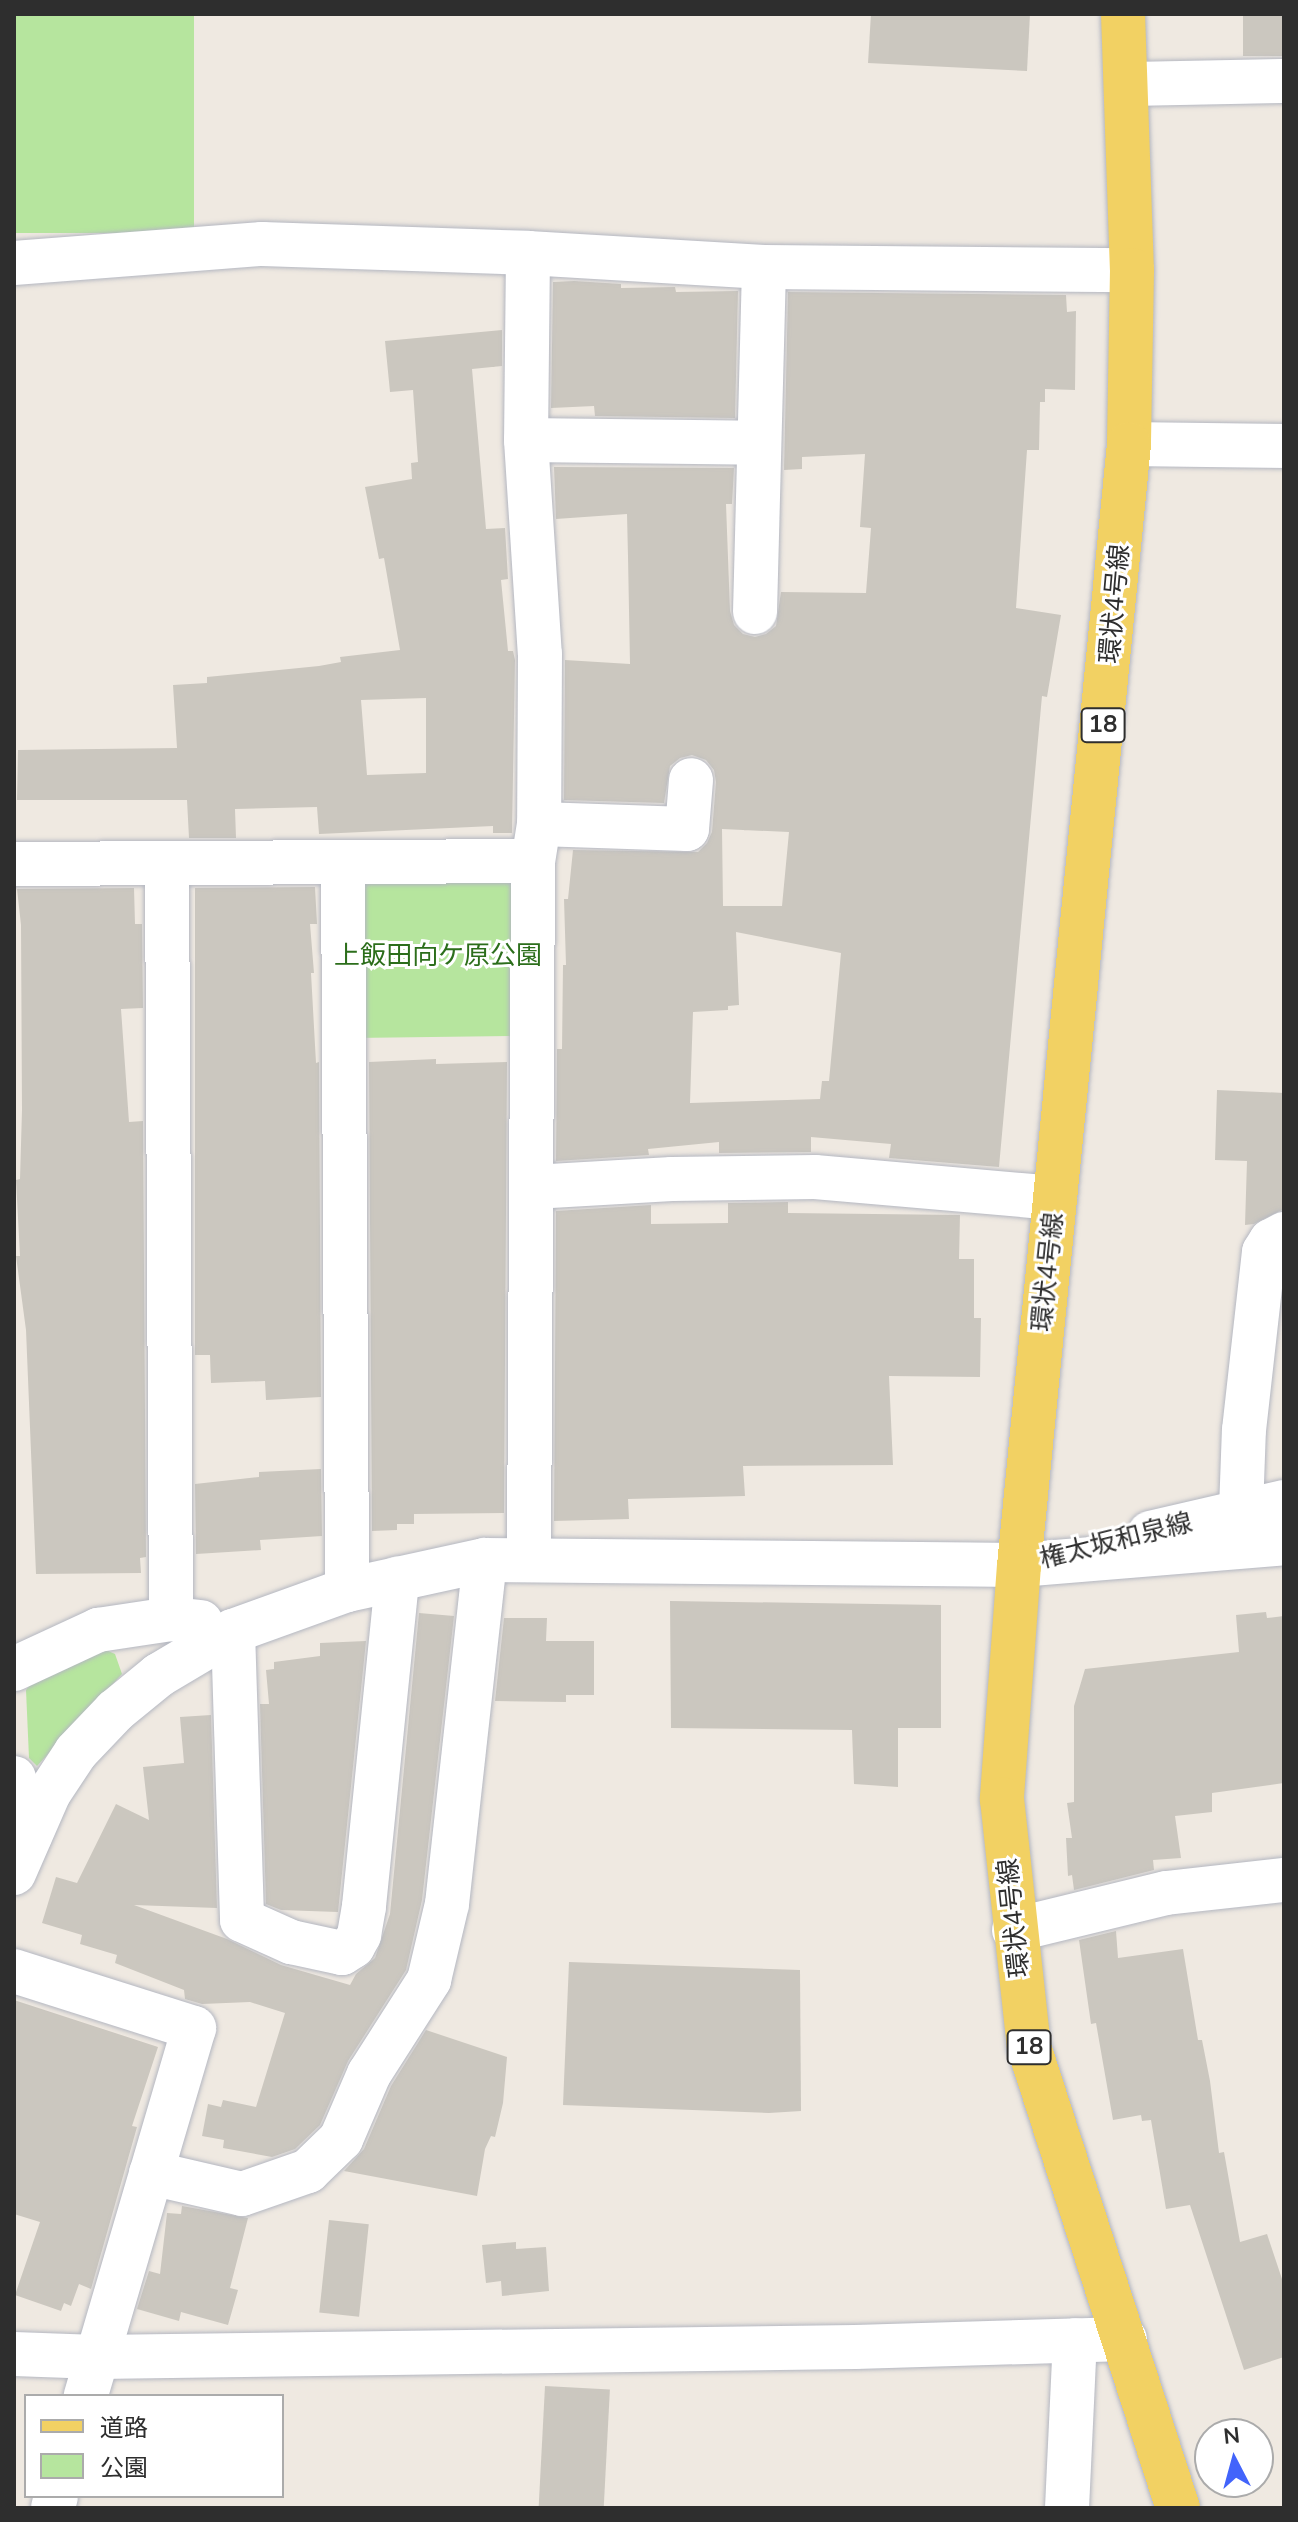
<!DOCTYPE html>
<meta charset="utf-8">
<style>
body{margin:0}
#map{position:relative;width:1298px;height:2522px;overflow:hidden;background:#efe9e1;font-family:"Nunito Sans","Noto Sans JP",sans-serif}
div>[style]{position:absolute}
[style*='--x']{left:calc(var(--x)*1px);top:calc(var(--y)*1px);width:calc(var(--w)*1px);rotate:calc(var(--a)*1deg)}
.green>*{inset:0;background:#b6e59e;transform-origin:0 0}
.building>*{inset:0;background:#cbc7bf;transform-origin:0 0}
.roads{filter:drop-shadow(0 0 2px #b4b7c1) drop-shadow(0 0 2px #b4b7c1)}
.minor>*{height:44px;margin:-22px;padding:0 22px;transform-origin:22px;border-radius:22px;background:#fff}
.major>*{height:44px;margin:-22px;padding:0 22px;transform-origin:22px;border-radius:22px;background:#f2d163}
span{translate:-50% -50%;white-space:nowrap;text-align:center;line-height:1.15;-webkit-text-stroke:6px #fff;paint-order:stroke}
.shield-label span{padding:2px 6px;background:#fff;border:2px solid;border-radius:6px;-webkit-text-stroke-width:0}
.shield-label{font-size:24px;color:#2e2e2e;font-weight:700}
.street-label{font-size:26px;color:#2e2e2e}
.park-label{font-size:26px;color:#2c6e1b}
.frame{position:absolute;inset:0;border:16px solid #2e2e2e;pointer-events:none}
.legend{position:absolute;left:24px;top:2394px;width:260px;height:104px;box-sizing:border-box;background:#fff;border:2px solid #ababab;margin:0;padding:10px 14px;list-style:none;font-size:24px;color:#2e2e2e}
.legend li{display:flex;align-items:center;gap:16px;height:40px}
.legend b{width:40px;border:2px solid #ababab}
.north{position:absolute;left:1194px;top:2418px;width:80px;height:80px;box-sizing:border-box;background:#fff;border:2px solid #ababab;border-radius:50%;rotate:354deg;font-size:22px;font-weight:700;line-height:32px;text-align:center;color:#2e2e2e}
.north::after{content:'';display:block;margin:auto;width:28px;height:36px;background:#4264fb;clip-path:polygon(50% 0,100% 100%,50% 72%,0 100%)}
</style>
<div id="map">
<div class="green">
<div style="left:14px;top:14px;width:180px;height:219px"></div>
<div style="clip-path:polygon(368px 873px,509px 875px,525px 892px,519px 1036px,353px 1038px,351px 886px)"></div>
<div style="clip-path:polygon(97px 1646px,115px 1654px,122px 1674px,37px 1766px,29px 1758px,26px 1690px,49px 1663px)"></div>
</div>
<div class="building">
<div style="clip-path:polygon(871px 14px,1030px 14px,1027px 71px,868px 63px)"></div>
<div style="left:1243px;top:14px;width:41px;height:42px"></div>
<div style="clip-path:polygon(574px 281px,621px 284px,621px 288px,675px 287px,676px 292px,738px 291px,735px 418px,595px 416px,594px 406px,551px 408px,553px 282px)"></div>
<div style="clip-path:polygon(evenodd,788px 292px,1066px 295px,1067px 312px,1076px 311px,1075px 390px,1045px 389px,1045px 402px,1040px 402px,1039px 450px,1027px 450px,1016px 608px,1061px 615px,1047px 697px,1042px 696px,999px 1167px,889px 1158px,891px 1144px,811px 1137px,811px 1152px,719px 1153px,719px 1142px,648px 1149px,649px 1155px,556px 1161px,557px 1049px,562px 1049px,563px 965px,566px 965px,564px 899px,568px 899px,573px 850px,698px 852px,707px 843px,712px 832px,716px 782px,714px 770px,706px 760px,692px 755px,680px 758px,670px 766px,664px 803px,564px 800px,565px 660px,630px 664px,628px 557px,627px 514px,556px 519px,554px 467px,734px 468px,732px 504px,726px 504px,730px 611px,734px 625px,743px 634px,755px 637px,766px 634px,776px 626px,781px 592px,866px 593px,871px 528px,860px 527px,865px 454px,802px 457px,802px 469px,784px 470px,788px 292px,722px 829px,789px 832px,782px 906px,723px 906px,722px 829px,788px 292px,736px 932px,841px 953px,829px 1081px,822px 1081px,820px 1099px,690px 1103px,693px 1012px,728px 1010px,728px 1006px,739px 1005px,736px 932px)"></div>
<div style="clip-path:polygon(evenodd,502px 330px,502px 366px,472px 369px,486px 529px,505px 528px,508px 579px,501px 580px,508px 651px,513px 651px,515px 660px,512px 833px,493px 833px,493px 826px,319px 834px,317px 807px,235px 809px,236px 838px,189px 838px,187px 800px,17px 800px,18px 750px,177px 748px,173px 685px,207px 683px,207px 677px,319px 666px,341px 662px,340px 657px,400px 650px,384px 558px,379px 559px,365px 487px,412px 479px,411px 463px,418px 462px,413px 390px,390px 392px,385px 341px,502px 330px,426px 698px,426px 773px,367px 775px,361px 700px,426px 698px)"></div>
<div style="clip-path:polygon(315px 887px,317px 924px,310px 924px,314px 973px,311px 973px,316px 1063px,319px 1062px,321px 1397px,266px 1400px,265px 1381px,211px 1383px,210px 1355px,195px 1355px,195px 888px)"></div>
<div style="clip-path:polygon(134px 888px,135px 924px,142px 924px,143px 1008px,121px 1009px,129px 1122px,143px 1121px,146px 1557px,140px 1558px,141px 1573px,36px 1574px,26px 1330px,16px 1256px,20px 1256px,16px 1180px,20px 1179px,22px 1110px,21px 925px,17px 889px)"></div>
<div style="clip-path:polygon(436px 1059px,436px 1064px,507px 1062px,504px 1513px,414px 1514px,414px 1524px,397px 1524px,397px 1530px,372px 1531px,369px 1062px)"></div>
<div style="clip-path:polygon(1217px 1090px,1284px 1093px,1284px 1209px,1254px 1224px,1245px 1225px,1247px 1161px,1215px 1160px)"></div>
<div style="clip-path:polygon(788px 1202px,788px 1213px,960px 1215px,959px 1259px,974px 1259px,974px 1318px,981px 1318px,980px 1377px,889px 1376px,893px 1465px,743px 1466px,745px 1496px,628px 1499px,629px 1519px,554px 1521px,556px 1211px,651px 1205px,651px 1224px,728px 1223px,728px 1203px)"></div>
<div style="clip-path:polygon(321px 1469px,322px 1536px,260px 1540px,261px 1550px,196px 1554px,195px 1484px,259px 1477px,259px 1472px)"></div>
<div style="clip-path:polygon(670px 1601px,941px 1605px,941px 1728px,898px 1728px,898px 1787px,854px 1784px,852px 1730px,671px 1728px)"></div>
<div style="clip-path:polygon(1266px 1612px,1267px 1618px,1284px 1616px,1284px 1783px,1212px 1793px,1212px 1812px,1175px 1816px,1181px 1858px,1153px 1860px,1154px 1870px,1074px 1890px,1072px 1875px,1068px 1876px,1066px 1838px,1072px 1838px,1067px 1803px,1074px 1802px,1074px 1706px,1085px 1669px,1239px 1652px,1236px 1615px)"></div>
<div style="clip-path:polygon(419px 1613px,454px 1616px,422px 1900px,406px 1970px,348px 2061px,320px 2125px,295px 2149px,272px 2157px,223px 2148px,224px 2140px,202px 2136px,208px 2104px,221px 2107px,223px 2100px,256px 2107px,285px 2013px,250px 2002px,202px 2004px,185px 1999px,184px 1990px,115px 1963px,117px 1955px,80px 1944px,82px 1935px,42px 1923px,56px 1877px,77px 1883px,116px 1804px,149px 1820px,143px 1767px,184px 1763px,180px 1717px,211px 1715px,217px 1908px,134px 1905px,227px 1939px,281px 1965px,350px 1985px,356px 1974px,375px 1958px,390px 1914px)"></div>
<div style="clip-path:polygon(504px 1618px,547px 1618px,546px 1641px,594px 1641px,594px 1695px,566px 1695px,566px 1702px,495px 1701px)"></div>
<div style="clip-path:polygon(366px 1641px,338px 1912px,281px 1910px,266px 1904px,260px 1704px,269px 1704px,266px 1670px,274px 1669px,274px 1662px,320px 1656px,320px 1643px)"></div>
<div style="clip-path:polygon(1116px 1931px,1118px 1958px,1183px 1949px,1198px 2040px,1202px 2040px,1210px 2081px,1219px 2153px,1224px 2152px,1240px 2242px,1267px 2234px,1284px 2285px,1284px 2357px,1244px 2370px,1190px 2205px,1166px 2209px,1151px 2120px,1142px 2121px,1141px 2115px,1113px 2120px,1096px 2023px,1091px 2024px,1079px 1940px)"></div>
<div style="clip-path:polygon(569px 1962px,800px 1970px,801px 2111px,769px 2113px,563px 2105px)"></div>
<div style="clip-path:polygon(14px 2000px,158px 2047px,132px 2126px,137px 2127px,91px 2289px,79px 2284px,71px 2306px,64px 2303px,61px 2311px,15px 2295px,40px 2222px,14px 2214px)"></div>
<div style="clip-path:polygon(426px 2030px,507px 2057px,503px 2103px,495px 2137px,491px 2136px,485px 2149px,477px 2196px,344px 2171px,364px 2149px,391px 2086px)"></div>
<div style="clip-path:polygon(182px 2206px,248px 2218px,230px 2288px,238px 2290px,228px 2325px,181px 2312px,179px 2321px,137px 2309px,149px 2271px,160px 2274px,167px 2213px,181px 2214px)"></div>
<div style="left:329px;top:2220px;width:40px;height:93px;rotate:6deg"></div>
<div style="clip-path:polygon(516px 2242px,516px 2249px,546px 2247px,549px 2291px,502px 2296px,501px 2281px,486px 2283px,482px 2245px)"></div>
<div style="left:545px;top:2386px;width:65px;height:122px;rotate:3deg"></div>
</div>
<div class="roads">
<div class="minor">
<div style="--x:1127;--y:84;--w:157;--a:-1.1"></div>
<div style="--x:528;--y:253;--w:187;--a:90.6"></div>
<div style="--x:526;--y:440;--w:214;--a:86.3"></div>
<div style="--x:540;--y:654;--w:170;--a:90.3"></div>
<div style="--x:539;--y:824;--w:37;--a:99"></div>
<div style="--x:14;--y:263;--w:249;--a:-4.4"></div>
<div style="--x:262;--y:244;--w:266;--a:1.9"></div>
<div style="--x:528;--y:253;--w:236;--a:3.4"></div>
<div style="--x:764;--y:267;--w:368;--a:0.5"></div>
<div style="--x:526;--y:440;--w:231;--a:0.7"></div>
<div style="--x:1129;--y:444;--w:155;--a:0.7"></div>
<div style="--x:755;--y:612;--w:345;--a:-88.5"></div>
<div style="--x:539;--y:824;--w:148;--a:1.9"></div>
<div style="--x:687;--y:829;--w:49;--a:-85.3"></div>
<div style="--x:343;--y:863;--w:727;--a:89.68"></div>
<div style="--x:14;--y:864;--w:519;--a:-0.33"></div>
<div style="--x:533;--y:861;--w:699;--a:90.33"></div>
<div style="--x:167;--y:864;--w:755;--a:89.7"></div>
<div style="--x:533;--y:1187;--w:139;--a:-3.3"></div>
<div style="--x:672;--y:1179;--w:143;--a:-0.8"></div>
<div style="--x:815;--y:1177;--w:241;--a:5"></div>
<div style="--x:1241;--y:1510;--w:80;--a:-87.9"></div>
<div style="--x:1244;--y:1430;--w:179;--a:-83.6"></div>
<div style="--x:1264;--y:1252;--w:13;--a:-58"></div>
<div style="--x:1271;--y:1241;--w:15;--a:-28"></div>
<div style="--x:1150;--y:1533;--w:138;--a:-13"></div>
<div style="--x:233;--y:1631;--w:289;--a:88.2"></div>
<div style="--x:242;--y:1920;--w:54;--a:24.2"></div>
<div style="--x:291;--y:1942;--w:52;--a:12.2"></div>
<div style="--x:342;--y:1953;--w:13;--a:-32"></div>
<div style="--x:353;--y:1946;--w:13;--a:-61"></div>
<div style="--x:359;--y:1935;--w:29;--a:-80"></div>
<div style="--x:364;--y:1906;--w:329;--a:-84.2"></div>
<div style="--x:14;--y:1669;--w:93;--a:-24.9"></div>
<div style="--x:98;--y:1630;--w:74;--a:-8.6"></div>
<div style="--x:171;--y:1619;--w:30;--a:6"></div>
<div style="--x:14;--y:1778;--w:60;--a:74.6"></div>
<div style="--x:14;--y:1873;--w:87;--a:-66.4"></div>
<div style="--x:49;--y:1793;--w:49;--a:-56.6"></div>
<div style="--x:76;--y:1752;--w:57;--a:-46.4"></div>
<div style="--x:115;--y:1711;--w:57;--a:-39.3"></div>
<div style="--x:159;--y:1675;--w:86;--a:-30.7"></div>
<div style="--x:233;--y:1631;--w:121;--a:-19.8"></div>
<div style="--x:347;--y:1590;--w:141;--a:-12.3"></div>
<div style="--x:485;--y:1560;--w:534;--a:0.54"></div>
<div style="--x:1019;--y:1565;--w:266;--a:-4.7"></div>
<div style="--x:1014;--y:1930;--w:156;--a:-13.7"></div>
<div style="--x:1166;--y:1893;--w:119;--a:-6.3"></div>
<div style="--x:14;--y:1971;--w:189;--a:17.6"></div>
<div style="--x:194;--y:2028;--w:384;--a:106.4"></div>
<div style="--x:151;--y:2173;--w:93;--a:13"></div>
<div style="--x:242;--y:2194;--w:70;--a:-19.2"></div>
<div style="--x:308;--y:2171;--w:46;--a:-44.1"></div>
<div style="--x:341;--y:2139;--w:71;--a:-66.7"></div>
<div style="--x:369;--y:2074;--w:112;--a:-57.4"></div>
<div style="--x:429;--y:1980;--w:78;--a:-76.7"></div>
<div style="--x:447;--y:1904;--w:346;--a:-83.7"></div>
<div style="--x:14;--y:2354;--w:83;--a:2.1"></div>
<div style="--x:97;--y:2357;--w:758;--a:-0.76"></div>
<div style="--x:855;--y:2347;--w:270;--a:-1.7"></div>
<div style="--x:53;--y:2508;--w:12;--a:-76"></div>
<div style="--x:1067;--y:2508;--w:168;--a:-87.3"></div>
</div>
<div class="major">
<div style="--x:1123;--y:14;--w:256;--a:88"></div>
<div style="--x:1132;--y:270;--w:174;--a:91"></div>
<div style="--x:1129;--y:444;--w:1126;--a:95.6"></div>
<div style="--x:1019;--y:1565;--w:235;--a:94.2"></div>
<div style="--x:1002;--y:1799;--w:249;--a:83.8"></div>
<div style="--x:1029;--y:2047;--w:484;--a:72.1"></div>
</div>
</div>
<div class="shield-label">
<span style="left:1103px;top:725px">18</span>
<span style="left:1029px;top:2047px">18</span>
</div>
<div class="street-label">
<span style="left:1115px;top:604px;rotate:-85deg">環状4号線</span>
<span style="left:1048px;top:1272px;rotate:-84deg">環状4号線</span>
<span style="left:1116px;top:1541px;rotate:-14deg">権太坂和泉線</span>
<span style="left:1014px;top:1918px;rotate:-96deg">環状4号線</span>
</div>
<div class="park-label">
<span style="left:438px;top:956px">上飯田向ケ原公園</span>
</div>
<div class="frame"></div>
<ul class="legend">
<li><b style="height:10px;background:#f2d163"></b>道路</li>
<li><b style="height:22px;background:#b6e59e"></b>公園</li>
</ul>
<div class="north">N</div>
</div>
